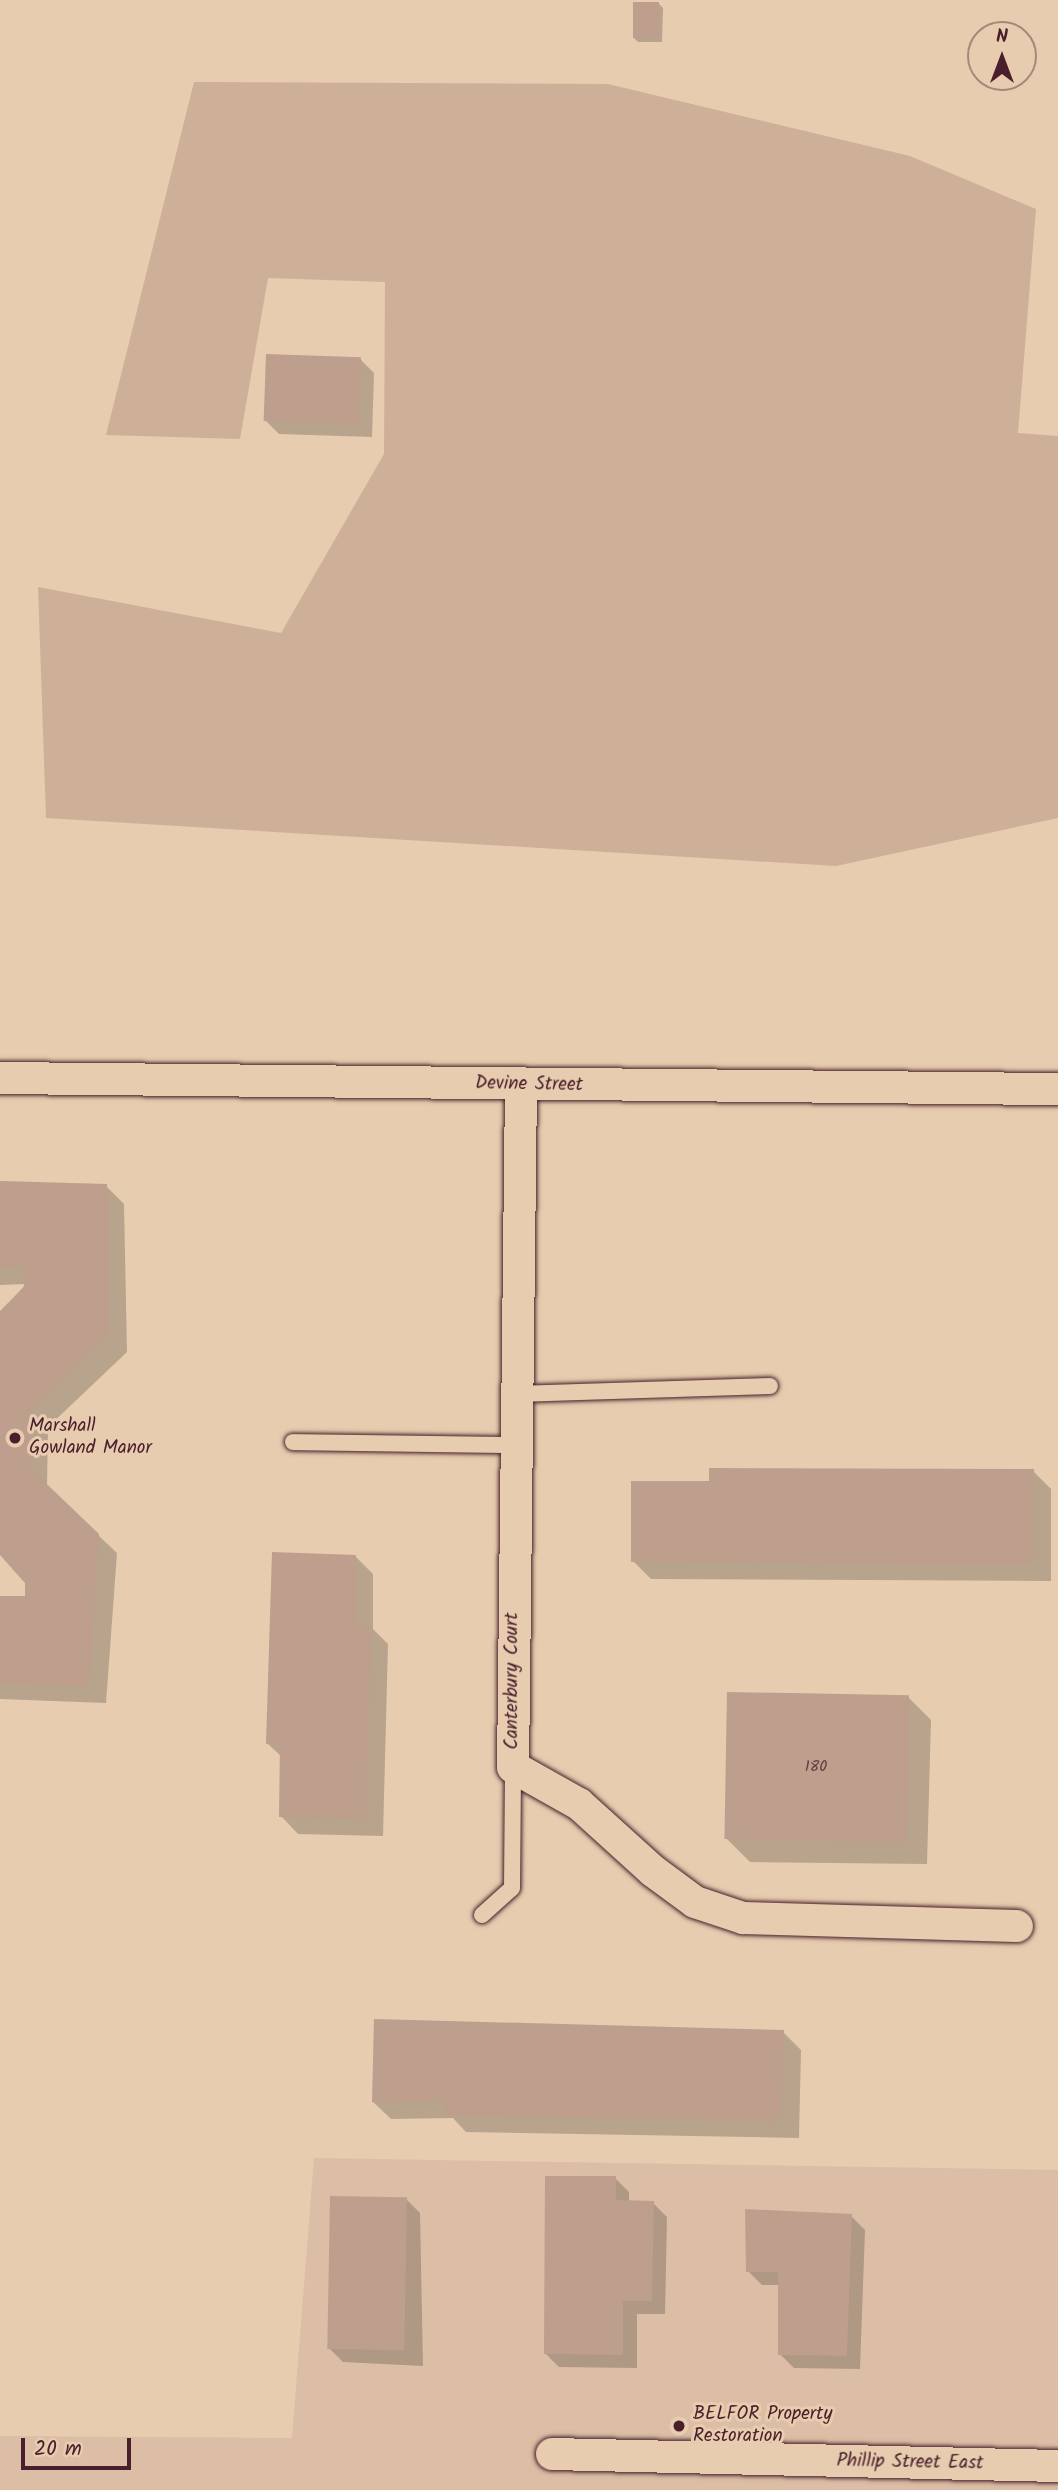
<!DOCTYPE html>
<style>
body{margin:0}
#map{position:relative;width:1058px;height:2490px;overflow:hidden;background:#e7ccaf;font-family:Kalam,sans-serif}
div>[style]{position:absolute}
[style*='--x']{left:calc(var(--x)*1px);top:calc(var(--y)*1px);width:calc(var(--w)*1px);rotate:calc(var(--a)*1deg)}
.built>*{inset:0;background:#dbbea5}
.green>*{inset:0;background:#ceb099}
.shadow>*{inset:0;background:#0003}
.building>*{inset:0;background:#be9e8d;transform-origin:0 0}
.roads{filter:drop-shadow(0 0 2px #4a1f2b) drop-shadow(0 0 2px #4a1f2b)}
.lane>*{height:16px;margin:-8px;padding:0 8px;transform-origin:8px;border-radius:8px;background:#e7ccaf}
.street>*{height:32px;margin:-16px;padding:0 16px;transform-origin:16px;border-radius:16px;background:#e7ccaf}
.dots>*{width:19px;height:19px;translate:-50% -50%;box-sizing:border-box;border:4px solid #e7ccaf;border-radius:50%}
span{translate:-50% -50%;white-space:nowrap;text-align:center;line-height:1.15;-webkit-text-stroke:6px #e7ccaf;paint-order:stroke}
.number-label{font-size:16px;color:#673f44}
.number-label span{-webkit-text-stroke-width:0}
.street-label{font-size:19px;color:#4a1f2b}
.poi-label{font-size:19px;color:#4a1f2b}
.left{translate:0 -50%;text-align:left}
.north{position:absolute;left:967px;top:21px;width:70px;height:70px;box-sizing:border-box;background:#e7ccaf;border:2px solid #a8877a;border-radius:50%;rotate:0deg;font-size:19px;font-weight:700;line-height:28px;text-align:center;color:#4a1f2b}
.north::after{content:'';display:block;margin:auto;width:24px;height:32px;background:#4a1f2b;clip-path:polygon(50% 0,100% 100%,50% 72%,0 100%)}
.scale{position:absolute;left:21px;top:2438px;width:110px;height:32px;box-sizing:border-box;border:4px solid #4a1f2b;border-top:0;padding-left:9px;font-size:21px;line-height:24px;white-space:nowrap;color:#4a1f2b;-webkit-text-stroke:5px #e7ccaf;paint-order:stroke}
</style>
<div id="map">
<div class="built">
<div style="clip-path:polygon(314px 2158px,1058px 2170px,1058px 2490px,0 2490px,0 2436px,292px 2438px)"></div>
</div>
<div class="green">
<div style="clip-path:polygon(194px 82px,608px 84px,910px 156px,1036px 209px,1018px 433px,1058px 436px,1058px 818px,836px 866px,46px 818px,38px 587px,281px 633px,384px 454px,385px 282px,268px 278px,240px 439px,106px 435px)"></div>
</div>
<div class="shadow">
<div style="clip-path:polygon(658px 3px,663px 8px,662px 42px,638px 42px,634px 38px)"></div>
<div style="clip-path:polygon(360px 359px,374px 373px,372px 437px,279px 434px,265px 420px)"></div>
<div style="clip-path:polygon(0 1182px,106px 1186px,124px 1204px,127px 1352px,48px 1427px,47px 1487px,117px 1553px,106px 1703px,0 1699px,0 1597px,27px 1598px,27px 1582px,0 1552px,0 1313px,26px 1284px,0 1285px)"></div>
<div style="clip-path:polygon(1033px 1471px,1051px 1489px,1051px 1581px,651px 1579px,633px 1561px,711px 1483px)"></div>
<div style="clip-path:polygon(355px 1556px,373px 1574px,373px 1629px,388px 1644px,383px 1836px,298px 1834px,281px 1816px,282px 1757px,267px 1743px)"></div>
<div style="clip-path:polygon(908px 1697px,931px 1720px,927px 1864px,750px 1862px,726px 1838px)"></div>
<div style="clip-path:polygon(783px 2032px,801px 2050px,799px 2138px,466px 2132px,453px 2118px,391px 2119px,373px 2102px)"></div>
<div style="clip-path:polygon(615px 2178px,629px 2192px,629px 2202px,653px 2203px,667px 2217px,665px 2314px,637px 2314px,637px 2368px,559px 2367px,545px 2353px)"></div>
<div style="clip-path:polygon(406px 2199px,420px 2213px,423px 2366px,343px 2362px,329px 2348px)"></div>
<div style="clip-path:polygon(851px 2216px,865px 2230px,860px 2369px,794px 2368px,780px 2354px,780px 2285px,762px 2285px,748px 2271px)"></div>
</div>
<div class="building">
<div style="left:633px;top:2px;width:26px;height:36px"></div>
<div style="left:266px;top:354px;width:95px;height:67px;rotate:2deg"></div>
<div style="clip-path:polygon(0 1181px,107px 1184px,109px 1334px,31px 1409px,30px 1468px,99px 1534px,89px 1686px,0 1683px,0 1596px,25px 1596px,25px 1583px,0 1555px,0 1311px,24px 1287px,25px 1266px,0 1267px)"></div>
<div style="clip-path:polygon(709px 1468px,1034px 1469px,1034px 1564px,631px 1562px,631px 1481px,709px 1481px)"></div>
<div style="clip-path:polygon(272px 1552px,356px 1555px,356px 1624px,371px 1624px,366px 1819px,279px 1817px,280px 1745px,266px 1744px)"></div>
<div style="left:727px;top:1692px;width:182px;height:147px;rotate:1deg"></div>
<div style="clip-path:polygon(374px 2019px,784px 2030px,781px 2121px,447px 2115px,445px 2101px,372px 2102px)"></div>
<div style="clip-path:polygon(545px 2176px,616px 2176px,616px 2200px,654px 2201px,652px 2301px,623px 2301px,623px 2355px,544px 2354px)"></div>
<div style="left:330px;top:2196px;width:77px;height:153px;rotate:1deg"></div>
<div style="clip-path:polygon(745px 2209px,852px 2214px,847px 2356px,778px 2355px,778px 2272px,746px 2272px)"></div>
</div>
<div class="roads">
<div class="lane">
<div style="--x:516;--y:1394;--w:254;--a:-1.8"></div>
<div style="--x:293;--y:1442;--w:222;--a:0.8"></div>
<div style="--x:482;--y:1915;--w:40;--a:-42"></div>
<div style="--x:512;--y:1888;--w:121;--a:-89.5"></div>
</div>
<div class="street">
<div style="--x:0;--y:1078;--w:1058;--a:0.6"></div>
<div style="--x:521;--y:1085;--w:682;--a:90.67"></div>
<div style="--x:513;--y:1767;--w:76;--a:29.3"></div>
<div style="--x:579;--y:1804;--w:100;--a:42.2"></div>
<div style="--x:653;--y:1871;--w:52;--a:36.4"></div>
<div style="--x:695;--y:1902;--w:51;--a:18.4"></div>
<div style="--x:743;--y:1918;--w:274;--a:1.7"></div>
<div style="--x:552;--y:2454;--w:506;--a:1.36"></div>
</div>
</div>
<div class="dots">
<div style="left:15px;top:1438px;background:#4a1f2b"></div>
<div style="left:679px;top:2426px;background:#4a1f2b"></div>
</div>
<div class="number-label">
<span style="left:816px;top:1767px">180</span>
</div>
<div class="street-label">
<span style="left:529px;top:1085px;rotate:1deg">Devine Street</span>
<span style="left:513px;top:1681px;rotate:-90deg">Canterbury Court</span>
<span style="left:910px;top:2463px;rotate:1deg">Phillip Street East</span>
</div>
<div class="poi-label">
<span class="left" style="left:29px;top:1438px">Marshall<br>Gowland Manor</span>
<span class="left" style="left:693px;top:2426px">BELFOR Property<br>Restoration</span>
</div>
<div class="north">N</div>
<div class="scale">20 m</div>
</div>
